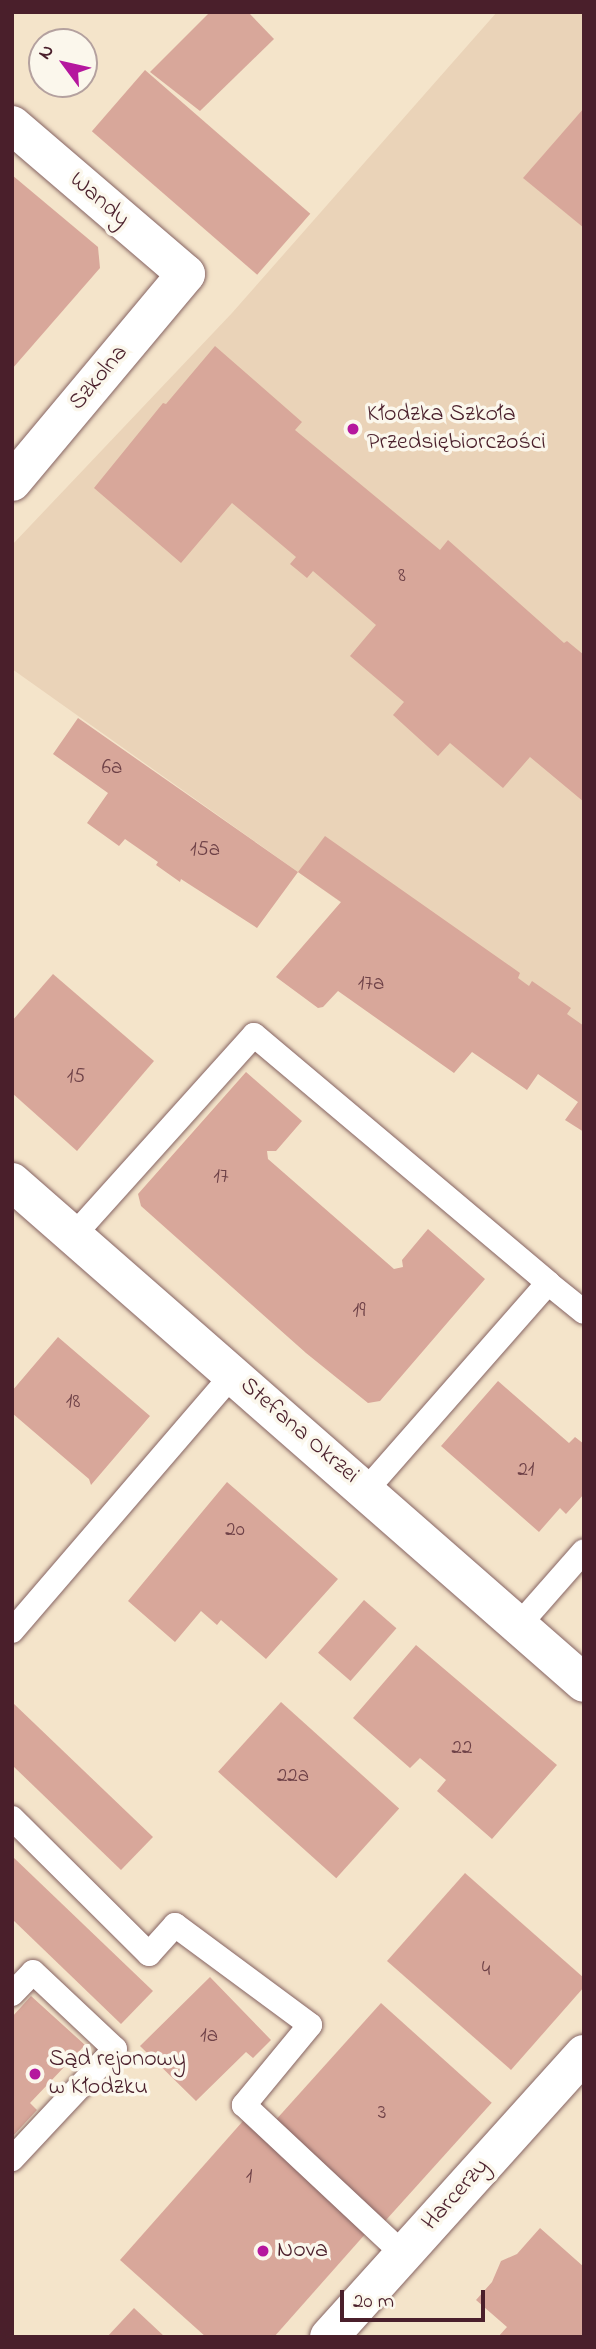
<!DOCTYPE html>
<meta charset="utf-8">
<style>
body{margin:0}
#map{position:relative;width:596px;height:2349px;overflow:hidden;background:#f4e4ca;font-family:"Indie Flower",sans-serif}
div>[style]{position:absolute}
[style*='--x']{left:calc(var(--x)*1px);top:calc(var(--y)*1px);width:calc(var(--w)*1px);rotate:calc(var(--a)*1deg)}
.built>*{inset:0;background:#ead3b8}
.building>*{inset:0;background:#d8a79a;transform-origin:0 0}
.roads{filter:drop-shadow(0 0 2px #866463) drop-shadow(0 0 2px #866463)}
.lane>*{height:24px;margin:-12px;padding:0 12px;transform-origin:12px;border-radius:12px;background:#fff}
.street>*{height:38px;margin:-19px;padding:0 19px;transform-origin:19px;border-radius:19px;background:#fff}
.dots>*{width:19px;height:19px;translate:-50% -50%;box-sizing:border-box;border:4px solid #fbf7ec;border-radius:50%}
span{translate:-50% -50%;white-space:nowrap;text-align:center;line-height:1.15;-webkit-text-stroke:7px #fbf7ec;paint-order:stroke}
.number-label{font-size:21px;color:#6e4147}
.number-label span{-webkit-text-stroke-width:0}
.street-label{font-size:24px;color:#4a1f2b}
.poi-label{font-size:24px;color:#4a1f2b}
.left{translate:0 -50%;text-align:left}
.frame{position:absolute;inset:0;border:14px solid #4a1f2b;pointer-events:none}
.north{position:absolute;left:28px;top:28px;width:70px;height:70px;box-sizing:border-box;background:#fbf7ec;border:2px solid #b4a19f;border-radius:50%;rotate:303deg;font-size:19px;font-weight:700;line-height:28px;text-align:center;color:#4a1f2b}
.north::after{content:'';display:block;margin:auto;width:24px;height:32px;background:#b5179e;clip-path:polygon(50% 0,100% 100%,50% 72%,0 100%)}
.scale{position:absolute;left:340px;top:2290px;width:145px;height:32px;box-sizing:border-box;border:4px solid #4a1f2b;border-top:0;padding-left:9px;font-size:21px;line-height:24px;white-space:nowrap;color:#4a1f2b;-webkit-text-stroke:5px #fbf7ec;paint-order:stroke}
</style>
<div id="map">
<div class="built">
<div style="clip-path:polygon(497px 12px,584px 12px,584px 1075px,12px 669px,12px 545px,232px 313px)"></div>
</div>
<div class="building">
<div style="clip-path:polygon(210px 12px,248px 12px,274px 39px,200px 111px,150px 72px)"></div>
<div style="left:145px;top:70px;width:219px;height:81px;rotate:41deg"></div>
<div style="clip-path:polygon(584px 108px,584px 228px,523px 178px)"></div>
<div style="clip-path:polygon(12px 175px,98px 247px,100px 268px,12px 369px)"></div>
<div style="clip-path:polygon(215px 346px,302px 422px,295px 430px,440px 550px,448px 540px,564px 643px,567px 641px,584px 655px,584px 802px,530px 757px,503px 788px,450px 743px,438px 756px,393px 715px,404px 702px,350px 656px,376px 625px,313px 571px,307px 578px,290px 564px,296px 557px,232px 503px,181px 563px,94px 488px,163px 403px,166px 404px)"></div>
<div style="clip-path:polygon(78px 718px,298px 872px,257px 928px,181px 879px,180px 882px,156px 865px,158px 862px,125px 839px,119px 846px,87px 823px,108px 793px,53px 754px)"></div>
<div style="clip-path:polygon(325px 836px,520px 973px,518px 978px,529px 986px,532px 981px,571px 1008px,567px 1014px,584px 1026px,584px 1132px,565px 1120px,578px 1102px,538px 1074px,527px 1090px,472px 1052px,454px 1073px,338px 991px,323px 1007px,318px 1008px,276px 977px,341px 902px,298px 872px)"></div>
<div style="clip-path:polygon(53px 974px,154px 1061px,77px 1151px,12px 1093px,12px 1021px)"></div>
<div style="clip-path:polygon(246px 1072px,302px 1121px,276px 1151px,267px 1151px,268px 1159px,394px 1269px,403px 1267px,402px 1260px,428px 1229px,485px 1279px,380px 1401px,368px 1403px,306px 1353px,141px 1206px,138px 1194px)"></div>
<div style="clip-path:polygon(58px 1337px,150px 1416px,91px 1485px,89px 1479px,12px 1413px,12px 1391px)"></div>
<div style="clip-path:polygon(498px 1381px,569px 1443px,575px 1437px,584px 1444px,584px 1494px,566px 1514px,560px 1508px,539px 1532px,441px 1446px)"></div>
<div style="clip-path:polygon(227px 1482px,338px 1579px,266px 1659px,221px 1620px,217px 1625px,201px 1611px,175px 1642px,128px 1601px)"></div>
<div style="left:364px;top:1600px;width:43px;height:70px;rotate:41deg"></div>
<div style="clip-path:polygon(416px 1645px,557px 1765px,492px 1839px,437px 1791px,446px 1780px,420px 1758px,410px 1768px,353px 1718px)"></div>
<div style="clip-path:polygon(12px 1702px,153px 1837px,121px 1870px,12px 1765px)"></div>
<div style="left:281px;top:1702px;width:159px;height:94px;rotate:42deg"></div>
<div style="clip-path:polygon(12px 1856px,153px 1991px,121px 2024px,12px 1919px)"></div>
<div style="clip-path:polygon(465px 1873px,584px 1978px,584px 1987px,511px 2070px,387px 1961px)"></div>
<div style="clip-path:polygon(210px 1977px,271px 2040px,253px 2058px,246px 2052px,196px 2101px,140px 2046px)"></div>
<div style="clip-path:polygon(31px 1996px,85px 2045px,30px 2103px,37px 2110px,12px 2137px,12px 2017px)"></div>
<div style="left:381px;top:2003px;width:149px;height:161px;rotate:42deg"></div>
<div style="clip-path:polygon(243px 2121px,367px 2232px,274px 2337px,206px 2337px,120px 2260px)"></div>
<div style="clip-path:polygon(540px 2228px,584px 2267px,584px 2337px,498px 2337px,507px 2327px,476px 2300px,492px 2282px,501px 2261px,517px 2254px)"></div>
<div style="clip-path:polygon(134px 2308px,165px 2337px,107px 2337px)"></div>
</div>
<div class="roads">
<div class="lane">
<div style="--x:74;--y:1235;--w:269;--a:-48"></div>
<div style="--x:254;--y:1035;--w:385;--a:40.1"></div>
<div style="--x:548;--y:1283;--w:276;--a:131.3"></div>
<div style="--x:548;--y:1283;--w:46;--a:38.9"></div>
<div style="--x:519;--y:1625;--w:98;--a:-48.7"></div>
<div style="--x:12;--y:1631;--w:339;--a:-49.3"></div>
<div style="--x:12;--y:1818;--w:193;--a:44.8"></div>
<div style="--x:149;--y:1954;--w:39;--a:-48"></div>
<div style="--x:175;--y:1925;--w:168;--a:36.5"></div>
<div style="--x:310;--y:2025;--w:104;--a:129.5"></div>
<div style="--x:244;--y:2105;--w:218;--a:43.1"></div>
<div style="--x:12;--y:1994;--w:30;--a:-46"></div>
<div style="--x:33;--y:1972;--w:112;--a:43.2"></div>
<div style="--x:115;--y:2049;--w:151;--a:133.1"></div>
</div>
<div class="street">
<div style="--x:12;--y:125;--w:229;--a:40.6"></div>
<div style="--x:186;--y:274;--w:271;--a:129.9"></div>
<div style="--x:12;--y:1182;--w:760;--a:41.21"></div>
<div style="--x:329;--y:2337;--w:381;--a:-48"></div>
</div>
</div>
<div class="dots">
<div style="left:353px;top:429px;background:#b5179e"></div>
<div style="left:35px;top:2074px;background:#b5179e"></div>
<div style="left:263px;top:2251px;background:#b5179e"></div>
</div>
<div class="number-label">
<span style="left:402px;top:576px">8</span>
<span style="left:112px;top:768px">6a</span>
<span style="left:205px;top:850px">15a</span>
<span style="left:371px;top:984px">17a</span>
<span style="left:76px;top:1077px">15</span>
<span style="left:221px;top:1177px">17</span>
<span style="left:359px;top:1311px">19</span>
<span style="left:73px;top:1402px">18</span>
<span style="left:526px;top:1470px">21</span>
<span style="left:235px;top:1530px">20</span>
<span style="left:462px;top:1748px">22</span>
<span style="left:293px;top:1776px">22a</span>
<span style="left:486px;top:1970px">4</span>
<span style="left:209px;top:2036px">1a</span>
<span style="left:382px;top:2113px">3</span>
<span style="left:249px;top:2177px">1</span>
</div>
<div class="street-label">
<span style="left:99px;top:200px;rotate:41deg">Wandy</span>
<span style="left:99px;top:378px;rotate:-50deg">Szkolna</span>
<span style="left:299px;top:1431px;rotate:41deg">Stefana Okrzei</span>
<span style="left:456px;top:2195px;rotate:-48deg">Harcerzy</span>
</div>
<div class="poi-label">
<span class="left" style="left:367px;top:429px">Kłodzka Szkoła<br>Przedsiębiorczości</span>
<span class="left" style="left:49px;top:2074px">Sąd rejonowy<br>w Kłodzku</span>
<span class="left" style="left:277px;top:2251px">Nova</span>
</div>
<div class="frame"></div>
<div class="north">N</div>
<div class="scale">20 m</div>
</div>
